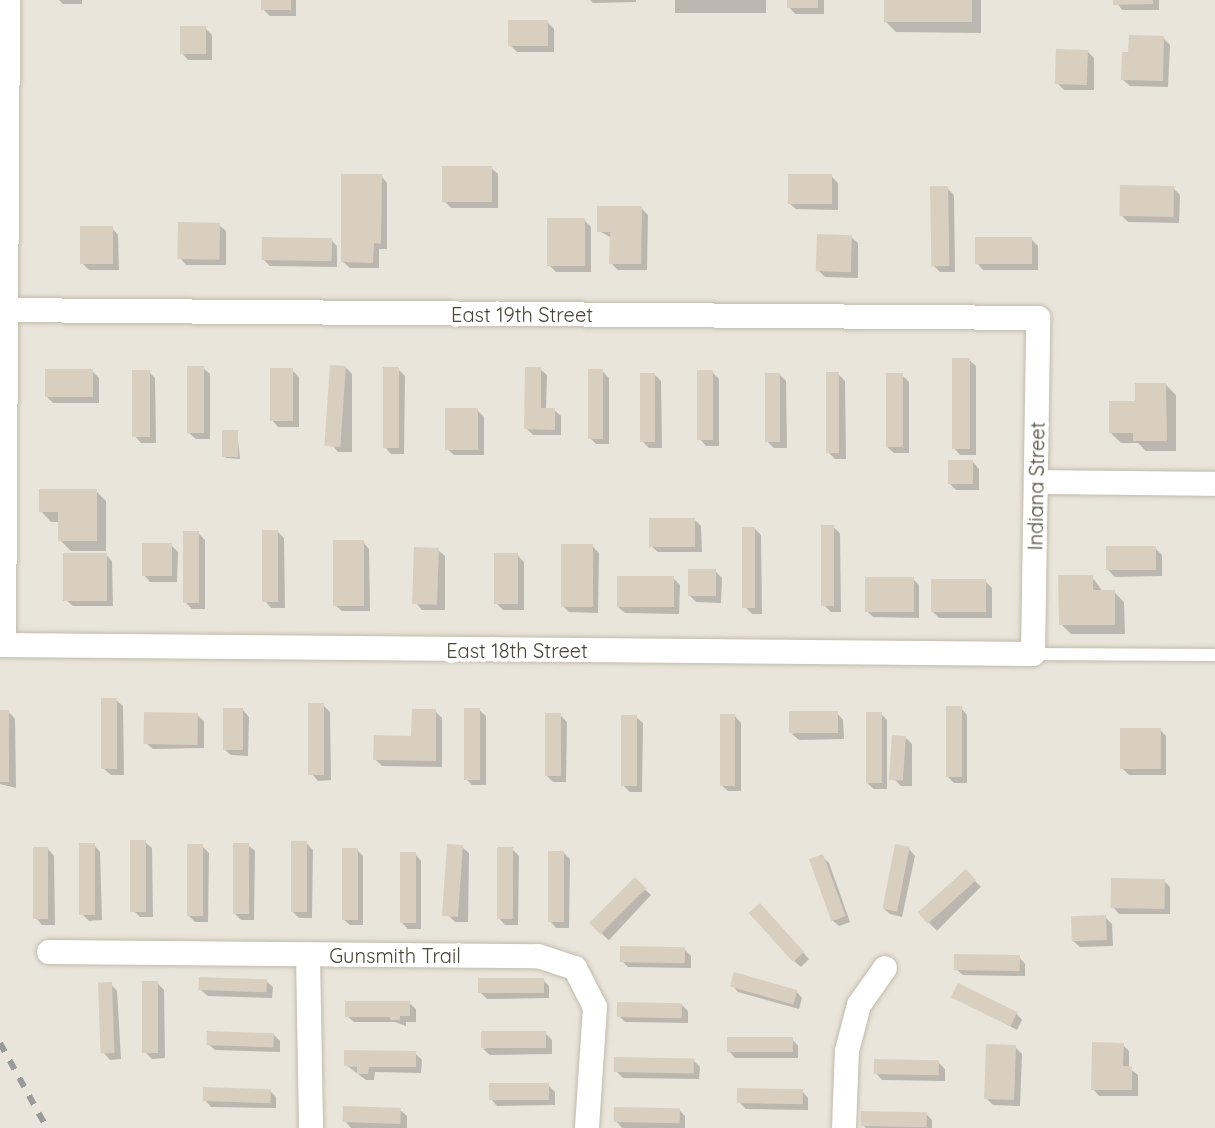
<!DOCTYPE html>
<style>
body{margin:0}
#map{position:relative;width:1215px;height:1128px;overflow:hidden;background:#f6f3ec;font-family:Quicksand,sans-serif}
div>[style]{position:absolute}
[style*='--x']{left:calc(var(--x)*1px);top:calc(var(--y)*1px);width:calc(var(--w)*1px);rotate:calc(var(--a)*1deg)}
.residential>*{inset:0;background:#eae5da;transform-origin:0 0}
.shadow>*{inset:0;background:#0003;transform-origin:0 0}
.building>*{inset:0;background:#d8cfc1;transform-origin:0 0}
.roads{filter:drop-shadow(0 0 2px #c2bbae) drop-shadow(0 0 2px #c2bbae)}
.lane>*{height:12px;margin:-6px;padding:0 6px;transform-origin:6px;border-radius:6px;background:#fff}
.street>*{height:24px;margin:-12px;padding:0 12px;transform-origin:12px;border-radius:12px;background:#fff}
.rail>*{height:6px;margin-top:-3px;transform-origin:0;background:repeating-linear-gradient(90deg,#9a9a9a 0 10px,transparent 0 20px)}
span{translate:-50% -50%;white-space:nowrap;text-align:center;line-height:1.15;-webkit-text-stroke:8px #fff;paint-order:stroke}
.street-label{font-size:20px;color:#4b4439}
</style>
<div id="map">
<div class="residential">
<div style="left:0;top:0;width:1215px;height:1128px"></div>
</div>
<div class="shadow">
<div style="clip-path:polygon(59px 0,82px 0,82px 4px,63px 4px)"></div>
<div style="clip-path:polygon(263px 0,296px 0,296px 16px,270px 16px,263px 9px)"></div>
<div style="clip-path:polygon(590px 0,636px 0,636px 2px,593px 3px)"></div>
<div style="left:675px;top:0;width:91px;height:13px"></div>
<div style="clip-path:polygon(789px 0,824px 0,824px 14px,795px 14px,789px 7px)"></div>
<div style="clip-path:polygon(886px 0,981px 0,981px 33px,896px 32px,886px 22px)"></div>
<div style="clip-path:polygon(1115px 0,1159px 0,1159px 10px,1122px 10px)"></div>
<div style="clip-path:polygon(547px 22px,554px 29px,554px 52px,517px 52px,510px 45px)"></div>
<div style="clip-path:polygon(205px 28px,212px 35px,212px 60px,188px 60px,182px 53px)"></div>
<div style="clip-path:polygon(1163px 38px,1170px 45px,1168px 87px,1130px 86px,1123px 80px,1130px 54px)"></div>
<div style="clip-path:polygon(1088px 52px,1094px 58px,1094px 90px,1064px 90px,1057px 83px)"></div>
<div style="clip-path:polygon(491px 168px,498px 174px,498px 208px,451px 208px,444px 201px)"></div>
<div style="clip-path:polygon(381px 176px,387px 183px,387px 249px,379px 249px,379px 268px,350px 268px,343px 262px)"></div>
<div style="clip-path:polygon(831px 176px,838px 183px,838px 210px,796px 209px,789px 203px)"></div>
<div style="clip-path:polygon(947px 188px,954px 195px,955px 272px,940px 272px,933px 265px)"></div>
<div style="clip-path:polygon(1173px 188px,1180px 195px,1179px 223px,1128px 222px,1121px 215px)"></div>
<div style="clip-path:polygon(641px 208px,648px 215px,647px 270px,618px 270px,611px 263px,612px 238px,599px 231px)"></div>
<div style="clip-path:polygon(584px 220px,591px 227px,591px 272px,556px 272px,549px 265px)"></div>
<div style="clip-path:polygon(219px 225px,226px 231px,226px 265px,186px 265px,180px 258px)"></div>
<div style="clip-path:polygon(112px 228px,118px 235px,119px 270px,89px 270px,82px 263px)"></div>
<div style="clip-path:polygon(851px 237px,858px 243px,858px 278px,825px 277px,818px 270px)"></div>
<div style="clip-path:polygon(1031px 239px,1038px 246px,1038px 270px,983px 270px,977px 263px)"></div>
<div style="clip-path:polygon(331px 240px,337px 246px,337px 267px,270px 266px,264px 260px)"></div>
<div style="clip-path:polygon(969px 360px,976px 366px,976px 455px,960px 455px,954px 448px)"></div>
<div style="clip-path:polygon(345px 367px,352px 374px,352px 452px,338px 452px,332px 445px)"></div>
<div style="clip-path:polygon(203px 368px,210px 374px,210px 439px,196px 439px,189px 433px)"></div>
<div style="clip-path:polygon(398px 369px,405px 376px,404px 454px,391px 454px,385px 447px)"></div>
<div style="clip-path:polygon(540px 369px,547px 375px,546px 410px,554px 410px,561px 416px,561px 435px,533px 435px,526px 428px)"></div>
<div style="clip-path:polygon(292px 370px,299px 377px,299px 427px,278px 427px,272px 420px)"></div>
<div style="clip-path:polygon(92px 371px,99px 378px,99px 403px,53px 403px,47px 397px)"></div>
<div style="clip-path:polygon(602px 371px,609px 378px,609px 444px,596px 444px,590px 438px)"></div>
<div style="clip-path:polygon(149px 372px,155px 378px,156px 443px,141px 443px,135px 436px)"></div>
<div style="clip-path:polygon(712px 372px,719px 379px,719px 446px,706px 446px,700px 439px)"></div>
<div style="clip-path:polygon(838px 374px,845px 381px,846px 459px,835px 459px,829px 453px)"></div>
<div style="clip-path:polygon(655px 375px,661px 381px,662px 448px,649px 448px,642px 441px)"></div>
<div style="clip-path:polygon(780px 375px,786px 381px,787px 448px,774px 448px,767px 441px)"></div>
<div style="clip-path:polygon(902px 375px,909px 382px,909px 453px,894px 453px,887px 447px)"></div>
<div style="clip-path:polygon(1166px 385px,1176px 395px,1176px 451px,1146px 451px,1138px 443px,1121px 443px,1111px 433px)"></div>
<div style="clip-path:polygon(477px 410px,484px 417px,484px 455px,454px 455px,447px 449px)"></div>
<div style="clip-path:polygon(237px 432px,240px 459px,226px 458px,224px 456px)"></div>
<div style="clip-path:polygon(973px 462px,979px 469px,979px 490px,956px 490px,949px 483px)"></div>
<div style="clip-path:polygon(96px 491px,106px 501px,106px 551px,71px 551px,60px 540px,60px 522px,51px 522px,41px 511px)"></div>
<div style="clip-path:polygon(695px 520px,701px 526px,702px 552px,658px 552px,651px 546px)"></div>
<div style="clip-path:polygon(833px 527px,840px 533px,841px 612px,831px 612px,824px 605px)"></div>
<div style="clip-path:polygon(755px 529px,761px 535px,762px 614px,752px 614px,745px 607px)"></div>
<div style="clip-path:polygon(278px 532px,284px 538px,285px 608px,271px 608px,265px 601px)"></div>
<div style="clip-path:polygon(198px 533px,205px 540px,205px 609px,192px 609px,185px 602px)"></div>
<div style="clip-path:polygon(363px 542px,369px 549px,370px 611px,342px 611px,335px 605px)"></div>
<div style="clip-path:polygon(171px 545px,178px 552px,177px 582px,150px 582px,144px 575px)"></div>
<div style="clip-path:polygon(592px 546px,599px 553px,598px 613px,569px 612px,563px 606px)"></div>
<div style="clip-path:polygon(1155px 548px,1162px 555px,1162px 576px,1115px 577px,1108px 570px)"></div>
<div style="clip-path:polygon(438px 550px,445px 556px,445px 610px,422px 610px,416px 603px)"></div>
<div style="clip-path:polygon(106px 555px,112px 561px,113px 606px,73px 606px,66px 600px)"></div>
<div style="clip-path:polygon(517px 555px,524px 562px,524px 610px,503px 610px,496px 603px)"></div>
<div style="clip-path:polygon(715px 571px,722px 578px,721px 603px,696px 602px,690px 596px)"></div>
<div style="clip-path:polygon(1092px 577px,1103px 592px,1114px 592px,1124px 602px,1125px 634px,1071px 634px,1061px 624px)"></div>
<div style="clip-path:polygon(673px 578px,680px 585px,679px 614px,625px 613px,618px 607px)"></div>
<div style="clip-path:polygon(913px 579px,919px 585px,919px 618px,873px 617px,867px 611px)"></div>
<div style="clip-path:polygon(985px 581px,992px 588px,992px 618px,939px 618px,933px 612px)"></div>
<div style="clip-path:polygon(116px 700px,123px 706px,124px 775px,111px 775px,104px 769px)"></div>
<div style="clip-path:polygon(323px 705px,330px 712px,331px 780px,318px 781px,312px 774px)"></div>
<div style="clip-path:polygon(961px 708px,967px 715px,967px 783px,954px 783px,947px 776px)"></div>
<div style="clip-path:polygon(243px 710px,249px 717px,248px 756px,231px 755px,224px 749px)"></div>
<div style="clip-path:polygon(479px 710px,486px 716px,486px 785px,472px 785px,466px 779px)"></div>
<div style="clip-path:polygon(435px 711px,442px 718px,442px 767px,382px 766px,375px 759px,413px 738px)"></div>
<div style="clip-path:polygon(0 712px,9px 712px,15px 719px,16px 788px,0 784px)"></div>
<div style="clip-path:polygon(837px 713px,843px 720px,844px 739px,799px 740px,792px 734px)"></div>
<div style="clip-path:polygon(881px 714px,887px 720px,887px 789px,874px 789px,867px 783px)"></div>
<div style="clip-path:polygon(197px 715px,204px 721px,204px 748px,153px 749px,146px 743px)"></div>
<div style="clip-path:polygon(560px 715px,567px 722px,566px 782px,553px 782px,546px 775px)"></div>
<div style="clip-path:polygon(735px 716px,741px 723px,741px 791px,728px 791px,721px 785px)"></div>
<div style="clip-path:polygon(636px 717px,643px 723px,642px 792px,630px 792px,623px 785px)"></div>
<div style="clip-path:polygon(1160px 730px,1166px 736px,1166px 775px,1129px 775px,1122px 768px)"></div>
<div style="clip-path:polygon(906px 738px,912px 744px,912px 786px,901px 786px,894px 779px)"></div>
<div style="clip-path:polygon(145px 842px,152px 848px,153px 917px,140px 917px,134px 911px)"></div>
<div style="clip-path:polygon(306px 843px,313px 850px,312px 918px,299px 918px,293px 912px)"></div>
<div style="clip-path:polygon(94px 845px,100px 852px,102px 920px,89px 921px,82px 914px)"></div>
<div style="clip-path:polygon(248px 845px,255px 851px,254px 920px,241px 920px,234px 913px)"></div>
<div style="clip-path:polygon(202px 846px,209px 853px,208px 922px,195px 922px,188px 915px)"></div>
<div style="clip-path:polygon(462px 847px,469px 853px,468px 922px,455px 922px,448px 915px)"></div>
<div style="clip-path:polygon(48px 849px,54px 856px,55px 925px,42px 925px,36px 918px)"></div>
<div style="clip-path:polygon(512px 849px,519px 856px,518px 925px,505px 925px,499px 918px)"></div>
<div style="clip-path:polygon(909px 849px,915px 856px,902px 917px,890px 914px,883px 908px)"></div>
<div style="clip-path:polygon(357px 850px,363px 856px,363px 925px,350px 925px,343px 919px)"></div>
<div style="clip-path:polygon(563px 852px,570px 859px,569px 928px,556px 928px,550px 921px)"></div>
<div style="clip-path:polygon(415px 854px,421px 861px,421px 929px,408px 929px,401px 922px)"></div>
<div style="clip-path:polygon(823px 857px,829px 863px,850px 922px,839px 926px,832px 920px)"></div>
<div style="left:966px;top:872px;width:21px;height:62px;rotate:45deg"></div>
<div style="left:635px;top:880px;width:22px;height:62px;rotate:43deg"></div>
<div style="clip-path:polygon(1164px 881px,1170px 887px,1170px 914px,1119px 914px,1113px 907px)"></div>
<div style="clip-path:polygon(767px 912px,809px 959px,801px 967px,794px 961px)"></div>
<div style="clip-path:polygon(1105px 917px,1112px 924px,1113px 946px,1080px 947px,1073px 941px)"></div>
<div style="clip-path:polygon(684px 949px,691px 956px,691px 968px,628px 967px,622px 961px)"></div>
<div style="clip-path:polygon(1019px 957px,1025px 964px,1025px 976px,963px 975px,956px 969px)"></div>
<div style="clip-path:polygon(543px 980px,549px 986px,549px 998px,487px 999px,480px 992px)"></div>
<div style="clip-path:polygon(266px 981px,273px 987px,272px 998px,208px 996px,201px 990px)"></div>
<div style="clip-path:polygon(157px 983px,164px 990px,165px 1058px,152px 1059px,145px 1052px)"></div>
<div style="clip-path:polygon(111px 984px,117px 991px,121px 1059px,110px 1060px,104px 1053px)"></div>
<div style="clip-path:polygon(732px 985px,796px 991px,802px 998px,799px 1009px,738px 992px)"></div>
<div style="clip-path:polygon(954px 996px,1016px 1013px,1022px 1020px,1017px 1030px)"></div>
<div style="clip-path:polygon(409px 1003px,416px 1009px,416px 1022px,406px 1022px,406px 1026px,395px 1022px,354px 1022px,347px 1016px)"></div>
<div style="clip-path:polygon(682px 1005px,688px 1011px,688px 1023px,625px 1022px,619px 1016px)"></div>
<div style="clip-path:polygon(545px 1033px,552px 1040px,552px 1054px,490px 1055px,483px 1049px)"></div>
<div style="clip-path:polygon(273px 1034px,280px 1041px,280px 1052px,215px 1050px,208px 1044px)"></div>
<div style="clip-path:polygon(792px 1039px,798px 1046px,798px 1058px,735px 1058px,729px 1051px)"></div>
<div style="clip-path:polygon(1123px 1045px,1129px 1051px,1129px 1068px,1138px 1075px,1138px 1096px,1099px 1096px,1093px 1089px)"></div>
<div style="clip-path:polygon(1015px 1047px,1022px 1054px,1020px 1106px,993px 1105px,986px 1098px)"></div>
<div style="clip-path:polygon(415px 1053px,422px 1060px,421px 1073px,375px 1072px,374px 1080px,366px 1080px,346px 1065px)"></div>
<div style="clip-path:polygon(693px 1060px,700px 1067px,699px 1079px,623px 1078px,616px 1071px)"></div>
<div style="clip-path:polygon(938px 1062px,945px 1069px,945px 1081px,882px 1080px,876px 1073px)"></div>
<div style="clip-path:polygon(548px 1085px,555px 1092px,555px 1105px,497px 1106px,491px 1099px)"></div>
<div style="clip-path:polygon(270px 1091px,276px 1097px,276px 1108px,211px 1107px,205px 1100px)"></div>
<div style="clip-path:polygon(802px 1091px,808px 1098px,808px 1110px,746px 1109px,739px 1102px)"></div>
<div style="clip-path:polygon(400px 1110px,407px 1116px,407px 1128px,351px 1128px,345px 1121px)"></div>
<div style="clip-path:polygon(679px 1110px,685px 1116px,685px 1128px,622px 1128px,616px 1121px)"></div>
<div style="clip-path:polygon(926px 1114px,932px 1120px,932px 1128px,866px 1128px,863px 1125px)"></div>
</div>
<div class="building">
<div style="left:261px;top:0;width:30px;height:10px"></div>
<div style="left:787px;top:0;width:31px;height:8px"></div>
<div style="left:884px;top:0;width:88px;height:22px"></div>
<div style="clip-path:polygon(1113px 0,1153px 0,1153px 4px,1113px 5px)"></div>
<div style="left:508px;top:20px;width:40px;height:26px"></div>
<div style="left:180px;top:26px;width:26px;height:28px"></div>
<div style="clip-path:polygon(1129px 35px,1164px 36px,1163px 81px,1121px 80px,1122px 52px,1128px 52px)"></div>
<div style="left:1056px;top:49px;width:32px;height:35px;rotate:2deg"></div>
<div style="left:442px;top:166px;width:50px;height:36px"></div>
<div style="clip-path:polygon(341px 174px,382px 174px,381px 244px,374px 243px,373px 263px,341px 262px)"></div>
<div style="left:788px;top:174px;width:44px;height:30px"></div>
<div style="left:1120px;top:185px;width:54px;height:31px;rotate:1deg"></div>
<div style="left:948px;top:186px;width:80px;height:18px;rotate:89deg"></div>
<div style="clip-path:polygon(597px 206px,642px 206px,641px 264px,609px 264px,610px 232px,597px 232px)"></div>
<div style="left:547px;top:218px;width:38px;height:48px"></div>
<div style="left:178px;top:222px;width:42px;height:37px;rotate:1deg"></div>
<div style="left:113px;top:226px;width:38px;height:33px;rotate:90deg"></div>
<div style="left:817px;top:234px;width:35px;height:37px;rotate:2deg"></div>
<div style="left:262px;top:237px;width:70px;height:23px;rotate:1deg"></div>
<div style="left:975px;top:237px;width:57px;height:27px"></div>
<div style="left:952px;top:358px;width:18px;height:91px"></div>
<div style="left:330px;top:365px;width:16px;height:81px;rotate:4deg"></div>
<div style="left:187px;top:366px;width:17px;height:67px"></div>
<div style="left:383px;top:367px;width:16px;height:81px"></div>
<div style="clip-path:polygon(525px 367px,541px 367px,541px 408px,555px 408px,555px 430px,524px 429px)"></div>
<div style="left:270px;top:368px;width:23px;height:53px"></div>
<div style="left:45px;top:369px;width:48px;height:28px"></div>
<div style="left:588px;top:369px;width:15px;height:70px"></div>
<div style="left:132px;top:370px;width:18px;height:67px"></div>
<div style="left:713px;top:370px;width:70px;height:16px;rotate:90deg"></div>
<div style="left:826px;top:372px;width:13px;height:81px"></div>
<div style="left:640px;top:373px;width:15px;height:69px"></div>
<div style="left:765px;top:373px;width:15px;height:69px"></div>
<div style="left:886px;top:373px;width:17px;height:74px"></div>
<div style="clip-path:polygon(1135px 383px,1166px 383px,1167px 441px,1133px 441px,1133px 433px,1109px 433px,1109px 401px,1135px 401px)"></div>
<div style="left:445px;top:408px;width:33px;height:42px"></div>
<div style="left:222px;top:430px;width:16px;height:27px"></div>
<div style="left:948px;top:460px;width:25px;height:24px"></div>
<div style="clip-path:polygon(39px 489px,97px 489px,97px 541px,58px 541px,58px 512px,39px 512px)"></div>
<div style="left:649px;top:518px;width:46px;height:29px"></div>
<div style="left:821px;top:525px;width:13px;height:81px"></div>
<div style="left:742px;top:527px;width:13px;height:81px"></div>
<div style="left:262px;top:530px;width:16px;height:72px"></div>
<div style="left:183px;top:531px;width:16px;height:72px"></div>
<div style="left:364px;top:540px;width:66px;height:31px;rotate:90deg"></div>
<div style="left:142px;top:543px;width:30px;height:33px"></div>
<div style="left:561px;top:544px;width:32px;height:63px"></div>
<div style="left:1156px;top:546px;width:24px;height:50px;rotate:90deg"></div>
<div style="left:414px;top:547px;width:25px;height:57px;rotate:2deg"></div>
<div style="left:63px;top:553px;width:44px;height:48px"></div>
<div style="left:494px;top:553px;width:24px;height:51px"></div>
<div style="left:688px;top:569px;width:28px;height:27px"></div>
<div style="clip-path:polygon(1058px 575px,1093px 575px,1093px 590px,1115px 590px,1115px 625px,1059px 625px)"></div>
<div style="left:617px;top:576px;width:57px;height:31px"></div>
<div style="left:865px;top:577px;width:49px;height:35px"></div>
<div style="left:931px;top:579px;width:55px;height:33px"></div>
<div style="left:101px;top:698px;width:16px;height:71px"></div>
<div style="left:308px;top:703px;width:16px;height:72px"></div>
<div style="left:946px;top:706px;width:16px;height:71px"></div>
<div style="left:223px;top:708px;width:20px;height:42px"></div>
<div style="left:464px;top:708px;width:16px;height:72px"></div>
<div style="clip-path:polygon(412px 709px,436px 709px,436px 761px,373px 760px,374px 735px,411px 736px)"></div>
<div style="left:0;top:710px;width:9px;height:72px"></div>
<div style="left:838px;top:711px;width:22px;height:49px;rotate:90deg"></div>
<div style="left:144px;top:712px;width:54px;height:32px;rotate:1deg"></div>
<div style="left:866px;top:712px;width:16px;height:71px"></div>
<div style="left:545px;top:713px;width:16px;height:63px"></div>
<div style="left:720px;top:714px;width:15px;height:72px"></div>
<div style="left:621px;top:715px;width:16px;height:71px"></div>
<div style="left:1120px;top:728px;width:41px;height:41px"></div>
<div style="left:892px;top:735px;width:14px;height:45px;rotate:4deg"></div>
<div style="left:130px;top:840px;width:16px;height:72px"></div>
<div style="left:291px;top:841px;width:16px;height:71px"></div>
<div style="left:79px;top:843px;width:16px;height:72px"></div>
<div style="left:233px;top:843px;width:16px;height:71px"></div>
<div style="left:187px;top:844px;width:16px;height:72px"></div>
<div style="left:447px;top:844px;width:16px;height:72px;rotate:4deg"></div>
<div style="left:895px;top:844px;width:15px;height:66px;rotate:11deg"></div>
<div style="left:33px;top:847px;width:15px;height:72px"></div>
<div style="left:497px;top:847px;width:16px;height:72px"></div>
<div style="left:342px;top:848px;width:16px;height:72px"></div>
<div style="left:548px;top:851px;width:16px;height:71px"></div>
<div style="left:400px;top:852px;width:16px;height:71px"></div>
<div style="left:823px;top:854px;width:66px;height:15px;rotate:70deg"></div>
<div style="left:966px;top:869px;width:15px;height:65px;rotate:48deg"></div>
<div style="left:635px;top:877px;width:16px;height:65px;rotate:45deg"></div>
<div style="left:1111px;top:878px;width:54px;height:30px;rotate:1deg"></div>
<div style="left:760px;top:903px;width:66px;height:15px;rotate:48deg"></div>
<div style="left:1106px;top:915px;width:25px;height:35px;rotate:88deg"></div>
<div style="left:620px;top:946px;width:65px;height:16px;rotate:1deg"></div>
<div style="left:954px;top:954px;width:66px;height:16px;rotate:1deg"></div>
<div style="left:734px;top:972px;width:66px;height:15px;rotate:16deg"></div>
<div style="left:199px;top:977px;width:68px;height:13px;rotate:2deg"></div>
<div style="left:478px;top:978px;width:66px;height:15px"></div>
<div style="left:142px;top:981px;width:16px;height:72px"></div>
<div style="left:112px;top:982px;width:71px;height:14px;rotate:88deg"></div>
<div style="left:958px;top:983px;width:66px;height:16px;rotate:26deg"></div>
<div style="clip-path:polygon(345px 1001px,410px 1001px,410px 1016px,400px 1016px,400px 1020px,390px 1020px,390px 1017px,345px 1017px)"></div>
<div style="left:617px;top:1002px;width:65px;height:15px;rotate:1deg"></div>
<div style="left:207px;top:1031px;width:67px;height:14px;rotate:2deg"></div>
<div style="left:546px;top:1031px;width:17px;height:65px;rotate:90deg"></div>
<div style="left:727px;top:1037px;width:66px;height:15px"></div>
<div style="clip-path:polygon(1092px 1042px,1124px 1043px,1123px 1066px,1132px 1066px,1132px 1090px,1091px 1090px)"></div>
<div style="left:986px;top:1044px;width:30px;height:55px;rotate:2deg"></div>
<div style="clip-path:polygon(344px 1050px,416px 1051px,416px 1067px,369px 1067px,368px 1074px,357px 1074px,357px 1067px,344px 1066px)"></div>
<div style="left:614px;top:1057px;width:80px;height:15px;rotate:1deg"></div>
<div style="left:874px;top:1059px;width:65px;height:15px;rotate:1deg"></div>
<div style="left:549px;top:1083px;width:17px;height:60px;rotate:90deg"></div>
<div style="left:203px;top:1087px;width:68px;height:14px;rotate:2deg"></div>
<div style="left:737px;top:1088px;width:66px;height:15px;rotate:1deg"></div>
<div style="left:343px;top:1106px;width:58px;height:16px;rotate:2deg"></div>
<div style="left:614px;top:1107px;width:66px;height:15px;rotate:1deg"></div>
<div style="left:861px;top:1111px;width:66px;height:15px;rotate:1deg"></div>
</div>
<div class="roads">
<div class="lane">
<div style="--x:1033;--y:654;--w:182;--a:0.3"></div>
</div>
<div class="street">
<div style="--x:1036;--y:482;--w:179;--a:0.6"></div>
<div style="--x:0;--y:645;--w:1033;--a:0.5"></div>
<div style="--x:1033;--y:654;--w:336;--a:-89.1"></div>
<div style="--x:1038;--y:318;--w:1032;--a:-179.56"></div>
<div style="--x:4;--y:645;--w:645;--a:-89.64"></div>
<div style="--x:49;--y:952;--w:489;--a:0.5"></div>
<div style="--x:538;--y:956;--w:39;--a:18"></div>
<div style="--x:575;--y:968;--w:44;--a:62.9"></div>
<div style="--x:595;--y:1007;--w:121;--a:93.8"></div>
<div style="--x:308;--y:954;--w:174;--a:89"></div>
<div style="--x:844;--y:1128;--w:77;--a:-87.8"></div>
<div style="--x:847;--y:1051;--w:48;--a:-75.4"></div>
<div style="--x:859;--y:1005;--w:45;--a:-54.9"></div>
</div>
</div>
<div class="rail">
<div style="--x:0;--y:1043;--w:97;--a:61.1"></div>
</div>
<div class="street-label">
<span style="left:522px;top:314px">East 19th Street</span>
<span style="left:1036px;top:486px;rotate:-89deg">Indiana Street</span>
<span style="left:517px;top:650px">East 18th Street</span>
<span style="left:395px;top:955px">Gunsmith Trail</span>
</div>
</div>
